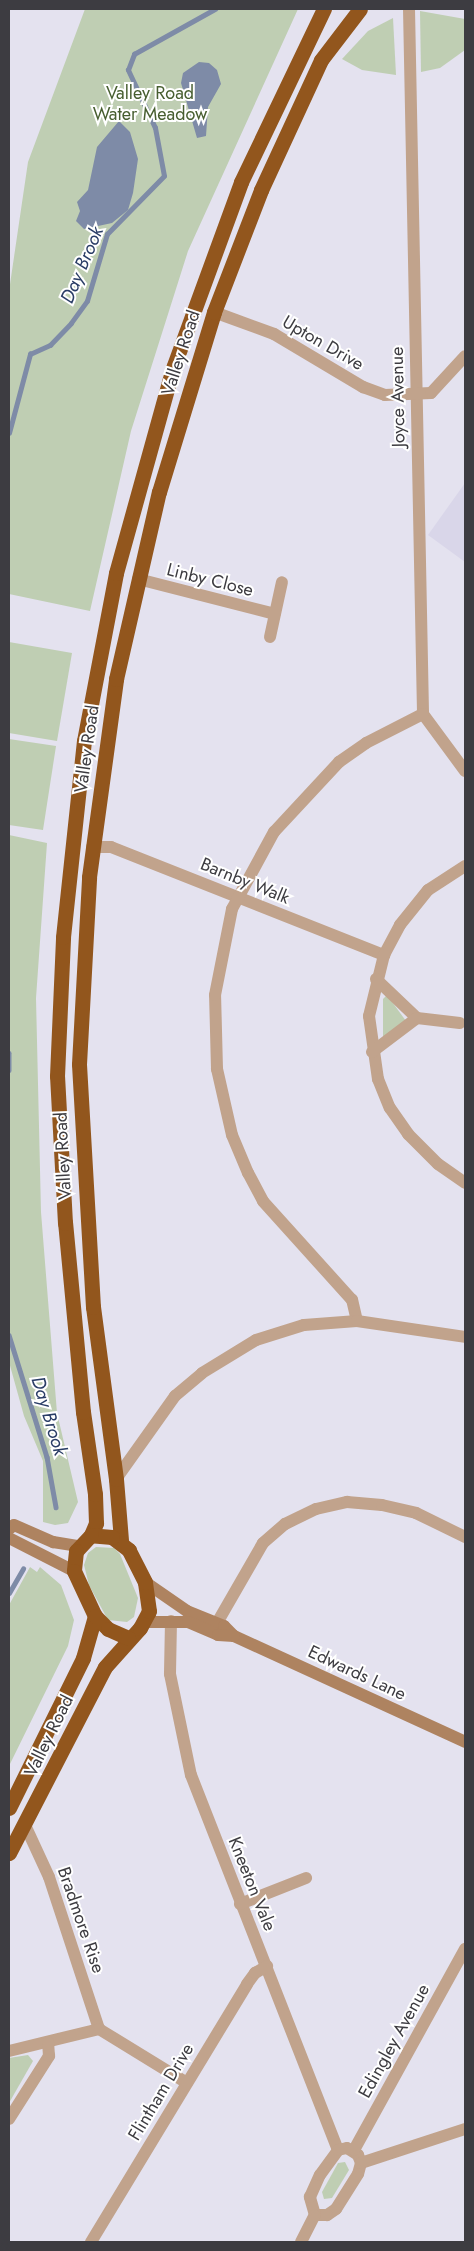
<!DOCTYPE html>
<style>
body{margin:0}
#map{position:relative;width:474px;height:2251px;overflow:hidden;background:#e4e2ef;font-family:Jost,sans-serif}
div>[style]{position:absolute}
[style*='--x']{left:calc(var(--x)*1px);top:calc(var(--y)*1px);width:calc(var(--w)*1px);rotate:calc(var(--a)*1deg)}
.built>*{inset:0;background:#d9d6e9}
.green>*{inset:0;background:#bfceb3}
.water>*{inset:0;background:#7e8ba7}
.stream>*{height:4.5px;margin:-2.25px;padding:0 2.25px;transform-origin:2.25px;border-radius:2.25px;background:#7e8ba7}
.street>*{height:12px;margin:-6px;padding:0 6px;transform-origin:6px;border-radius:6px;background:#c1a38c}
.secondary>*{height:12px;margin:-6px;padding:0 6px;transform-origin:6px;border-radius:6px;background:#ae8360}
.highway>*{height:15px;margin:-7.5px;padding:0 7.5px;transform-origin:7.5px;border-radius:7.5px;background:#92561d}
span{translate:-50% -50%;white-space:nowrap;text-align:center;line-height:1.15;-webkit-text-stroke:4px #fff;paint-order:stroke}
.park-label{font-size:18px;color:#475e30}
.street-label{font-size:18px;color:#3d3c41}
.water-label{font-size:19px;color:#2a3d66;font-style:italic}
.frame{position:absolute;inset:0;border:10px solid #3d3c41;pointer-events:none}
</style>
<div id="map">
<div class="built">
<div style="clip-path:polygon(465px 483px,465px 562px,428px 535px)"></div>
</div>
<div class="green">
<div style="clip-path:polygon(85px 9px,298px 9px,188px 251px,131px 431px,90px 611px,9px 594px,9px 291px,28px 162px)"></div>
<div style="clip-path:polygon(420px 11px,465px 19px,465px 50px,440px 68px,421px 72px)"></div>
<div style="clip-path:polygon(393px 18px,396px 75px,362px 70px,342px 59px,368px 31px)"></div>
<div style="clip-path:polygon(9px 642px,72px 653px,57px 741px,9px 733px)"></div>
<div style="clip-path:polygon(9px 739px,56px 746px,43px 830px,9px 825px)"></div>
<div style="clip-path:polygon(9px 835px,47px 843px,36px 998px,41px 1212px,57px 1413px,78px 1502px,68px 1523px,55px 1525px,43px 1522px,43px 1461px,24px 1416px,9px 1362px)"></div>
<div style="clip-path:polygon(387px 995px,406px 1021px,383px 1038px,383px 999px)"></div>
<div style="clip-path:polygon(96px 1547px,114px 1548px,120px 1554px,138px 1598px,134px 1617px,127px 1622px,108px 1620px,89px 1585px,84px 1565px,88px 1553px)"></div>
<div style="clip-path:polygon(30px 1567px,37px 1572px,40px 1567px,61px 1585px,74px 1620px,68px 1646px,9px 1766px,9px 1605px)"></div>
<div style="clip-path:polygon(28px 2055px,33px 2061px,9px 2103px,9px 2058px)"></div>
<div style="clip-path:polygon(345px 2162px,349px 2170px,332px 2198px,324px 2199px,322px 2192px,338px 2163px)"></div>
</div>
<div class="water">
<div style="clip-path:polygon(199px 62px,209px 63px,217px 70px,221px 84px,208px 107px,206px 136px,197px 138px,181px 83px,183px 73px)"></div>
<div style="clip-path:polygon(119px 121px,130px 132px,138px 159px,133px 193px,128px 210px,112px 223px,84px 229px,76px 221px,80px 211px,77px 202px,88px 190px,97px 147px)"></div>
</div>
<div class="stream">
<div style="--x:9;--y:433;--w:82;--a:-75.1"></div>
<div style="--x:30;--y:354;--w:22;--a:-24"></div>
<div style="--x:50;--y:345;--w:30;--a:-46"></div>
<div style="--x:71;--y:323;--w:27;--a:-54"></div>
<div style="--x:87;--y:301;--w:70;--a:-73.4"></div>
<div style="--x:107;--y:234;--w:81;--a:-45.5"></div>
<div style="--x:164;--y:176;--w:49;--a:-100.6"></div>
<div style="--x:155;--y:128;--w:64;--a:-115"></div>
<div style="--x:128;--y:70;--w:17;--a:-69"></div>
<div style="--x:134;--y:54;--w:93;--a:-29.1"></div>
<div style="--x:9;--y:1053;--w:17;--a:90"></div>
<div style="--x:9;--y:1335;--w:128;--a:72.7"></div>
<div style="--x:47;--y:1457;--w:51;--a:79.8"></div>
<div style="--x:9;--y:1593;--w:28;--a:-60"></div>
</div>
<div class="street">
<div style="--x:409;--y:9;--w:705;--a:88.86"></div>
<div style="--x:423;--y:714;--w:71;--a:53.6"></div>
<div style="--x:214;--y:312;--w:64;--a:20.1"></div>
<div style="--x:274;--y:334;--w:104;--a:30.8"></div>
<div style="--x:363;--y:387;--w:23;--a:20"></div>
<div style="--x:385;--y:395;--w:46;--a:-2.5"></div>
<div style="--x:431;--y:393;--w:50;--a:-47.4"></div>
<div style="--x:138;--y:579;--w:141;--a:14.3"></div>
<div style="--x:270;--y:637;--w:56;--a:-77.7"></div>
<div style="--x:92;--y:847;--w:19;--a:0"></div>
<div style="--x:111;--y:847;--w:294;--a:21.6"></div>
<div style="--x:465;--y:866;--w:44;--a:147"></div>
<div style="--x:428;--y:890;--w:45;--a:128.7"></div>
<div style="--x:400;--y:925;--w:34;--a:118"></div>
<div style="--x:384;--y:955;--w:63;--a:103.8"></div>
<div style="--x:369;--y:1016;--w:64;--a:81.9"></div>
<div style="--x:378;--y:1079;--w:31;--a:68"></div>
<div style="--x:390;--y:1108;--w:32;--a:55"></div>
<div style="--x:408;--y:1134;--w:42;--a:45"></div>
<div style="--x:438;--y:1164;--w:33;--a:35"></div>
<div style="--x:376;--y:979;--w:57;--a:43.6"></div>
<div style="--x:417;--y:1018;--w:43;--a:6.6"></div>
<div style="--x:372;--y:1052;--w:56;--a:-37.1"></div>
<div style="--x:357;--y:1321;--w:22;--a:-103"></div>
<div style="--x:352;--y:1300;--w:133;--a:-132"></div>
<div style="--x:263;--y:1201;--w:32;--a:-118"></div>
<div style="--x:248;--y:1173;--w:41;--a:-112.8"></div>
<div style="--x:232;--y:1135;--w:68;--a:-102.8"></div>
<div style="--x:217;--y:1069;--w:74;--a:-91.5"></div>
<div style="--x:215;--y:995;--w:88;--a:-78.8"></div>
<div style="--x:232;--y:909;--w:88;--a:-61.4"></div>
<div style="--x:274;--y:832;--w:96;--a:-47.1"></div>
<div style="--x:339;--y:762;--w:33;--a:-35"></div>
<div style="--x:366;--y:743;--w:64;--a:-27"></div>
<div style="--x:116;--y:1479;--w:102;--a:-54.6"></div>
<div style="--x:175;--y:1396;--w:35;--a:-40"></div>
<div style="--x:202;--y:1373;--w:63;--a:-31.4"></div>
<div style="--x:256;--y:1340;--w:50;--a:-17.4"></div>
<div style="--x:304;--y:1325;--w:53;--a:-4.3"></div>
<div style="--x:357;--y:1321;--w:109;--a:8.4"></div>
<div style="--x:171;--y:1621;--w:53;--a:91.1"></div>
<div style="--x:170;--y:1674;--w:103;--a:78.3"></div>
<div style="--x:191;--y:1775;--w:403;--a:68.6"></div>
<div style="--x:217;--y:1623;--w:92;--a:-60.1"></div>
<div style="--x:263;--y:1543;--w:29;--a:-41"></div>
<div style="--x:285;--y:1524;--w:34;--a:-26"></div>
<div style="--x:316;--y:1509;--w:32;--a:-13"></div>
<div style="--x:347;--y:1502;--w:35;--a:5"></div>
<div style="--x:382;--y:1505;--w:35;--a:13"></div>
<div style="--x:416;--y:1513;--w:55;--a:26.1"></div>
<div style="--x:25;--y:1825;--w:57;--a:65.2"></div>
<div style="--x:49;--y:1877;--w:160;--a:71.8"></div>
<div style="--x:240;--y:1904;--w:71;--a:-21.5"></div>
<div style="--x:9;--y:2051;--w:93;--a:-13.7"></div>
<div style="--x:99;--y:2029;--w:103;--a:31.5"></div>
<div style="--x:9;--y:2119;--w:75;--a:-57.6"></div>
<div style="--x:49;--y:2056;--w:14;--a:-94"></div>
<div style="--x:347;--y:2148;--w:13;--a:32"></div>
<div style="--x:358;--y:2155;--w:9;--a:69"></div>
<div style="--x:361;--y:2163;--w:11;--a:105"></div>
<div style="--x:358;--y:2174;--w:41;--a:122.2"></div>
<div style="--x:336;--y:2209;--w:11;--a:146"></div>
<div style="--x:327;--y:2215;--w:12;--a:180"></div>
<div style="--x:315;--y:2215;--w:19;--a:-106"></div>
<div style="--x:310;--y:2197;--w:24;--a:-66"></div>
<div style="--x:320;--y:2175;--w:31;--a:-54"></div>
<div style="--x:338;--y:2150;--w:9;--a:-13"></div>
<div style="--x:354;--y:2150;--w:230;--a:-61.1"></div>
<div style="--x:361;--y:2163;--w:109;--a:-18.1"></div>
<div style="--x:91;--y:2242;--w:301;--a:-58.8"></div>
<div style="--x:247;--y:1984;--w:14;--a:-54"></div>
<div style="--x:255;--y:1973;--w:14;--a:-30"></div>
<div style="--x:301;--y:2242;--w:30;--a:-63"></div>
</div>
<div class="secondary">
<div style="--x:9;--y:1529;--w:6;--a:-39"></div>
<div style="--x:14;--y:1525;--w:43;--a:23.6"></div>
<div style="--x:53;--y:1542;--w:26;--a:9"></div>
<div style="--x:9;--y:1538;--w:73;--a:26.9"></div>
<div style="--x:145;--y:1582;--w:51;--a:34.6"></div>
<div style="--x:187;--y:1611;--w:40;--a:22"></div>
<div style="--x:224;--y:1626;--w:14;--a:45"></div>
<div style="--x:234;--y:1636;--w:254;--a:24.6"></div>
<div style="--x:145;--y:1622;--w:43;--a:0"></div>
<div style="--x:188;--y:1622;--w:33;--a:23"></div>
<div style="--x:218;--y:1635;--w:16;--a:4"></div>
</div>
<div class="highway">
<div style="--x:91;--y:1535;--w:13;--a:-67"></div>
<div style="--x:96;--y:1523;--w:29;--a:-92"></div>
<div style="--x:95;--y:1494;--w:83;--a:-98.3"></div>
<div style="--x:83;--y:1412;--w:190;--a:-95.4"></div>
<div style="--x:65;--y:1223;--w:147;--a:-93.1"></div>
<div style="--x:57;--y:1076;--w:139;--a:-87.5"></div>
<div style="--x:63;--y:937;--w:197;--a:-83.9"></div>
<div style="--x:84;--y:741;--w:171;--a:-79.2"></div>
<div style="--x:116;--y:573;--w:213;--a:-74.5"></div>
<div style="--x:173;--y:368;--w:198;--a:-69.9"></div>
<div style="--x:241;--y:182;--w:192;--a:-64.4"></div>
<div style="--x:121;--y:1540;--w:61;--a:-94.7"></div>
<div style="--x:116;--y:1479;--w:174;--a:-97.6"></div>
<div style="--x:93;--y:1307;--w:243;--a:-93.3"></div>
<div style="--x:79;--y:1064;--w:187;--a:-86.9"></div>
<div style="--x:89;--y:877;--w:200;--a:-82.2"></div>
<div style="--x:116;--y:679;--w:192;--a:-77.1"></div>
<div style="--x:159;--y:492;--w:188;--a:-73"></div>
<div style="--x:214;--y:312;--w:131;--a:-68.9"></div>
<div style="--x:261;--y:190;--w:143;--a:-65.2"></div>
<div style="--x:321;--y:60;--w:64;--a:-52.6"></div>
<div style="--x:9;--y:1808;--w:167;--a:-63.7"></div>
<div style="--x:83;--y:1658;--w:44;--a:-74.1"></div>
<div style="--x:9;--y:1853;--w:209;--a:-62.7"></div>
<div style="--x:105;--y:1667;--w:52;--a:-48.1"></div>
<div style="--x:140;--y:1628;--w:19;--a:-62"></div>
<div style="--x:149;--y:1611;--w:29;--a:-98"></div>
<div style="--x:145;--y:1582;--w:36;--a:-117"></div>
<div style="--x:129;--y:1550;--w:21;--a:-143"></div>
<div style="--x:112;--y:1537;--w:21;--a:-175"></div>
<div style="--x:91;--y:1535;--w:22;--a:133"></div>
<div style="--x:76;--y:1551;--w:20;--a:96"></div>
<div style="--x:74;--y:1571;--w:50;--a:65"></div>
<div style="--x:95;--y:1616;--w:18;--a:45"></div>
<div style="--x:108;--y:1629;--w:22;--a:24"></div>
</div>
<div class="park-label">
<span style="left:150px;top:104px">Valley Road<br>Water Meadow</span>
</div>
<div class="street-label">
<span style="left:323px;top:343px;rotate:30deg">Upton Drive</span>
<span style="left:181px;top:353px;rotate:-72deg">Valley Road</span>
<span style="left:398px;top:397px;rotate:-91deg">Joyce Avenue</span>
<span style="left:210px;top:580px;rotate:14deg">Linby Close</span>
<span style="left:87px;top:749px;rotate:-82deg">Valley Road</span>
<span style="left:245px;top:881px;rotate:22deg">Barnby Walk</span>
<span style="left:63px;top:1156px;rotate:-93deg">Valley Road</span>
<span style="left:357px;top:1673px;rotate:25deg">Edwards Lane</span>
<span style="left:49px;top:1736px;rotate:-64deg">Valley Road</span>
<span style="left:252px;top:1884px;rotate:68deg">Kneeton Vale</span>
<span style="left:81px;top:1920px;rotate:71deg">Bradmore Rise</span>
<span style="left:394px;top:2041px;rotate:-61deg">Edingley Avenue</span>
<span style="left:161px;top:2092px;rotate:-59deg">Flintham Drive</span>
</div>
<div class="water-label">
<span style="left:82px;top:265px;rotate:-67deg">Day Brook</span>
<span style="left:49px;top:1416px;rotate:73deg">Day Brook</span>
</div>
<div class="frame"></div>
</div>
